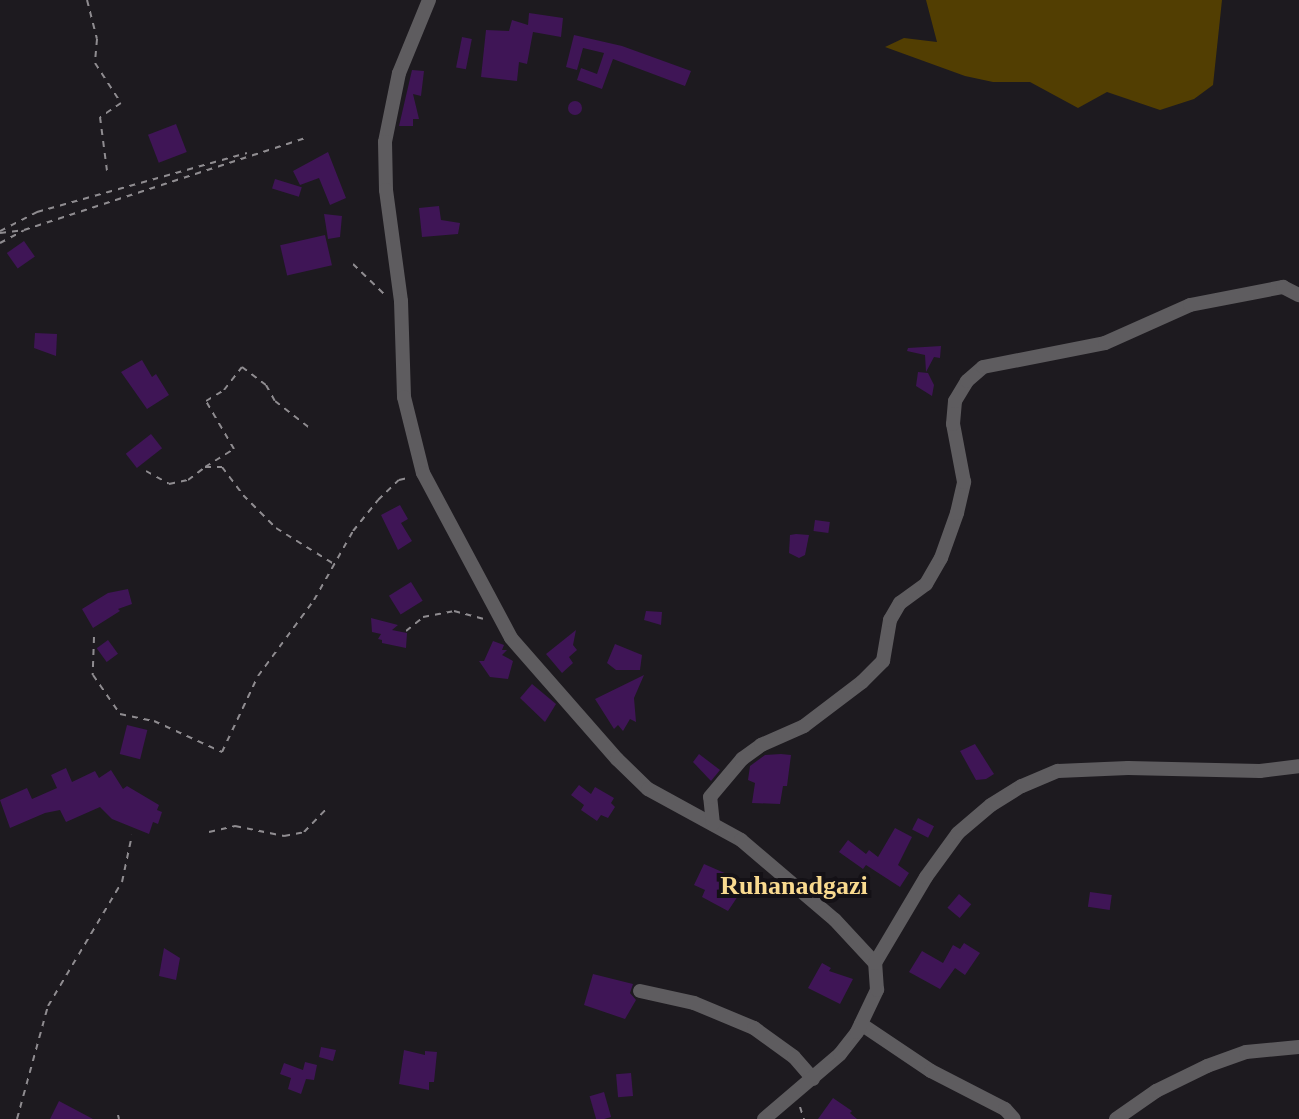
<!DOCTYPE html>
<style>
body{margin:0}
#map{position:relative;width:1299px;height:1119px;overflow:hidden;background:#1d1a1f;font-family:"Times New Roman",serif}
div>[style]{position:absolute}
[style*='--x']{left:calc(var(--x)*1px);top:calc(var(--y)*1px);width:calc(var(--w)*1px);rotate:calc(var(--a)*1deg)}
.green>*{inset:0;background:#523e02}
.building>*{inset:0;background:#3f1556;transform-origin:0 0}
.round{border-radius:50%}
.path>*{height:2px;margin-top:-1px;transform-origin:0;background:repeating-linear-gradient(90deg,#8f8c90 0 6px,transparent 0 12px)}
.minor>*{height:14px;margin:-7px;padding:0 7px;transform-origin:7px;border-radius:7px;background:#5e5c5f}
span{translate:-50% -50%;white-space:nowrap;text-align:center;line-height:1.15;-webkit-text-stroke:8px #141116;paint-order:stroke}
.quarter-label{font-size:26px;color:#f9da8f;font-weight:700}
</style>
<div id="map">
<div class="green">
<div style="clip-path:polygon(926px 0,1222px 0,1213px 85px,1194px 99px,1160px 110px,1107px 92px,1078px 108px,1030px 82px,993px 82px,965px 76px,885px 47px,904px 38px,937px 42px)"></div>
</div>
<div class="building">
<div style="clip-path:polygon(529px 13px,563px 18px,561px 37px,533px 32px,527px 64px,519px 62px,517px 81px,481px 77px,486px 30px,509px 31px,512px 20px,528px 25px)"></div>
<div style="clip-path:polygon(574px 35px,622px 46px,691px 71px,685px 86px,613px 59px,602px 89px,577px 80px,581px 68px,597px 74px,604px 53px,583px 48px,577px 70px,566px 67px)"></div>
<div style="left:462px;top:37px;width:10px;height:31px;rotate:11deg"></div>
<div style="clip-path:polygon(412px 70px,424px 71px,421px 96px,413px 94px,419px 119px,413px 119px,413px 126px,399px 126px)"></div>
<div class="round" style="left:568px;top:101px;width:14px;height:14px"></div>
<div style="left:176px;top:124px;width:30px;height:30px;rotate:69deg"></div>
<div style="clip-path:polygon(328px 152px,346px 198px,330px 205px,319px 178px,300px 185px,293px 171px)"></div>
<div style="left:275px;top:179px;width:28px;height:10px;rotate:17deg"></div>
<div style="clip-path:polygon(439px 206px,441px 220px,460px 223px,458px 234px,422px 237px,419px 208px)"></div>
<div style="clip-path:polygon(324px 214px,342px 216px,340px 237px,328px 239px)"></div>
<div style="left:325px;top:235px;width:31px;height:46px;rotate:77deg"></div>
<div style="left:24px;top:241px;width:19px;height:21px;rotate:55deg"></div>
<div style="clip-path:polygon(35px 333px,57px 334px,56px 356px,34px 348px)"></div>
<div style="clip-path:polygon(941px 346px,940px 358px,934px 357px,926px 372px,925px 355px,907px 351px,908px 348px)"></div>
<div style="clip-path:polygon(142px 360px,152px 377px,156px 374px,169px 395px,147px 409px,121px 372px)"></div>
<div style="clip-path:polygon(918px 372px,928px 373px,934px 385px,932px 396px,916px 386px)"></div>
<div style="left:151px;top:434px;width:18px;height:32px;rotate:52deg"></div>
<div style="clip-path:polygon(400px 505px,408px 519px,401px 523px,412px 541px,398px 550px,381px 515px)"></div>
<div style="left:815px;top:520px;width:15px;height:11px;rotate:8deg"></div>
<div style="clip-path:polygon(796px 534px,809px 535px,805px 555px,799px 558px,789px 553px,790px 535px)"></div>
<div style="left:411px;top:582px;width:22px;height:26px;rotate:58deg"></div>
<div style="clip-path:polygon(128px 589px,132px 604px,118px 609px,120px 611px,93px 628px,82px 609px,108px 593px)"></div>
<div style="clip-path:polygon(646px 611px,662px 612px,661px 625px,644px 620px)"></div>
<div style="clip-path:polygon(371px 618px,398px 625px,392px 630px,407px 633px,406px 648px,382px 643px,382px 640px,378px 639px,381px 634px,372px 632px)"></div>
<div style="clip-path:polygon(576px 630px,573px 645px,577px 650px,569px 657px,573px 663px,562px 673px,546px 654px)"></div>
<div style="left:108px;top:640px;width:17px;height:14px;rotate:54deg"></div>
<div style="clip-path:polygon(493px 641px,504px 645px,502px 650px,507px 650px,502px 655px,513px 661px,508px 679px,490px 677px,479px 661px,484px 661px)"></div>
<div style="clip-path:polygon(615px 644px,642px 655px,640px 670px,616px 670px,607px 663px)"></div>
<div style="clip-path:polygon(644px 675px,634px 698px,636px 722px,630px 719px,623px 731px,618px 725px,614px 729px,595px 699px)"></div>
<div style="clip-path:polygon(532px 684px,556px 704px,545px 722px,520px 698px)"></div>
<div style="left:127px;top:725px;width:21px;height:30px;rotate:14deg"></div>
<div style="clip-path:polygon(975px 744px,994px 774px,986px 779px,976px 780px,960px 751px)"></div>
<div style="clip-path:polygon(699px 754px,720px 770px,711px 781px,693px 762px)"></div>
<div style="clip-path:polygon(781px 754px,791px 755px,787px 786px,783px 786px,780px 804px,752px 803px,755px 783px,748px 780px,750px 766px,765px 755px)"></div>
<div style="clip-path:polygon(66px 768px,72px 782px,95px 771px,99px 778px,111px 770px,123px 789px,127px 786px,159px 805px,157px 810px,162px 812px,158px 824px,153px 822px,149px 834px,112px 819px,100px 807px,66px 822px,60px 810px,45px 813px,10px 828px,0 800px,27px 788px,32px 799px,57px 788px,51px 775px)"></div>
<div style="clip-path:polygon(579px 785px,591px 794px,595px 787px,614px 798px,611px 803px,615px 807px,608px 818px,601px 815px,597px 821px,581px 810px,584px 805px,571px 795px)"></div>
<div style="left:918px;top:818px;width:18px;height:13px;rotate:27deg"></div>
<div style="clip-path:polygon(895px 828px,912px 837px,898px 865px,909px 873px,900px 887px,866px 865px,863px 869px,839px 852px,848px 840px,866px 854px,869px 850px,878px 857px)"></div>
<div style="clip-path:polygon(704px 864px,736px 878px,734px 882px,744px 887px,728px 911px,702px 897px,705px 890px,694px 885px)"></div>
<div style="left:1090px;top:892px;width:22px;height:15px;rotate:8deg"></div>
<div style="left:959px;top:894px;width:16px;height:18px;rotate:40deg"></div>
<div style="clip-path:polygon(964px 943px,980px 953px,965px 975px,955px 968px,940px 989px,909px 972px,922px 951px,943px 963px,953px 945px,960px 949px)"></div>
<div style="clip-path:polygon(164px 948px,180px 958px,176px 980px,159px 976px)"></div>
<div style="clip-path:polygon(822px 963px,831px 968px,829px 971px,853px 979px,840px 1004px,808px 988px)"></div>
<div style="clip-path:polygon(593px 974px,633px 984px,630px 993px,636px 1000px,625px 1019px,584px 1005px)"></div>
<div style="clip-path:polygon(321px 1047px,336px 1050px,333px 1061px,319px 1057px)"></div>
<div style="clip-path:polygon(404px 1050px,425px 1055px,425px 1051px,437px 1052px,434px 1082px,429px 1082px,429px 1090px,399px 1084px)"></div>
<div style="clip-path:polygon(305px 1062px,317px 1065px,314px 1080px,306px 1079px,301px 1094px,288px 1089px,291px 1078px,280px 1074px,284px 1063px,303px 1070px)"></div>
<div style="left:631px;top:1073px;width:23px;height:15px;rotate:85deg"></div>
<div style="left:604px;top:1092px;width:26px;height:15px;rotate:74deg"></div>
<div style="clip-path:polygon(833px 1098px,852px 1111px,850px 1113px,857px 1119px,818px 1119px)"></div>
<div style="clip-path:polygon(59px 1101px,93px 1119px,50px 1119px)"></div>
</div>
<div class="path">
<div style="--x:87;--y:0;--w:40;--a:75.6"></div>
<div style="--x:97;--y:39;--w:24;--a:95"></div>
<div style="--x:95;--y:63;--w:48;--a:57"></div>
<div style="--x:121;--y:103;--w:25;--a:146"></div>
<div style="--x:100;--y:117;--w:54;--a:82.6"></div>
<div style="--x:0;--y:231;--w:42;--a:-27.2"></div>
<div style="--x:37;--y:212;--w:218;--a:-15.7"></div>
<div style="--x:0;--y:233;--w:23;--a:-7"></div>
<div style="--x:0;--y:243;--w:27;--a:-28"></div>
<div style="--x:24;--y:230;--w:296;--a:-18.1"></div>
<div style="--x:353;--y:264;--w:45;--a:44.1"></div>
<div style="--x:205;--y:467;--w:34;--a:-32"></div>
<div style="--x:234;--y:449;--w:56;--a:-120.3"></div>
<div style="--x:206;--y:401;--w:21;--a:-31"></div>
<div style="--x:224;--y:390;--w:29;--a:-52"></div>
<div style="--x:242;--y:367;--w:30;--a:37"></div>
<div style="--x:266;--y:385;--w:18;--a:61"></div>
<div style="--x:275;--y:401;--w:46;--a:37.9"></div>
<div style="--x:146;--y:471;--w:26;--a:29"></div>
<div style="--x:169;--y:484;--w:19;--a:-12"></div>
<div style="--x:188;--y:480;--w:21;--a:-37"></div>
<div style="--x:205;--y:467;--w:17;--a:0"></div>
<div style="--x:222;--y:467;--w:35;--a:53"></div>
<div style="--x:243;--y:495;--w:47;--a:45"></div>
<div style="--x:276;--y:528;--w:68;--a:31.8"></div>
<div style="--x:406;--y:631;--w:22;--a:-39"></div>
<div style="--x:423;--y:617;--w:32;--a:-11"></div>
<div style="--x:454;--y:611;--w:30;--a:15"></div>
<div style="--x:94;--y:637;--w:38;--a:92"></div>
<div style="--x:93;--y:675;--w:47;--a:55.3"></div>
<div style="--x:120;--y:714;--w:35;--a:12"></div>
<div style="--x:154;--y:721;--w:75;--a:24.5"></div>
<div style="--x:222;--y:752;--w:84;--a:-64.7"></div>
<div style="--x:258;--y:676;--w:94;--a:-53.6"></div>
<div style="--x:314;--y:600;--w:79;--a:-60.5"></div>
<div style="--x:353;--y:531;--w:40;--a:-51"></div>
<div style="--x:378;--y:500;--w:29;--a:-44"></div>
<div style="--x:399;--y:480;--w:9;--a:-13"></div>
<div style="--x:209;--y:832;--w:27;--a:-13"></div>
<div style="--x:235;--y:826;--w:50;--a:11.5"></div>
<div style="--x:284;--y:836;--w:20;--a:-11"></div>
<div style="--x:304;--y:832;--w:35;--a:-46"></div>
<div style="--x:752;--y:889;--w:16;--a:15"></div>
<div style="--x:767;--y:893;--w:12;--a:-24"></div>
<div style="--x:800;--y:1107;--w:13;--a:72"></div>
<div style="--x:118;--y:1115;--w:4;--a:76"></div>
<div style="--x:17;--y:1119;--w:117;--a:-74.7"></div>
<div style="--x:48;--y:1006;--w:144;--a:-59.2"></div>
<div style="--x:122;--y:882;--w:48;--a:-78"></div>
</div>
<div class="minor">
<div style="--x:429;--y:0;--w:79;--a:112.3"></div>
<div style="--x:399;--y:73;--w:70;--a:101.5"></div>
<div style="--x:385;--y:142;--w:48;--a:88.8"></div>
<div style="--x:386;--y:190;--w:112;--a:82.3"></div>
<div style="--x:401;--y:301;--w:96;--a:88.2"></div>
<div style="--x:404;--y:397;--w:78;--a:76"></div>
<div style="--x:423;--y:473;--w:187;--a:61.9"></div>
<div style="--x:511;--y:638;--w:161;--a:48.8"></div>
<div style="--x:617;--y:759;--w:43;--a:44.1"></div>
<div style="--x:648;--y:789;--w:106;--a:28.7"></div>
<div style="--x:741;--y:840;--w:123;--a:40.4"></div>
<div style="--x:835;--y:920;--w:59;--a:47.1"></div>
<div style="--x:713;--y:824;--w:27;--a:-96"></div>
<div style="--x:710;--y:797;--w:50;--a:-49.9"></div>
<div style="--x:742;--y:759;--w:24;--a:-36"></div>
<div style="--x:761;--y:745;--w:47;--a:-23.8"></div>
<div style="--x:804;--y:726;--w:73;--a:-37.2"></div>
<div style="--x:862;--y:682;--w:30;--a:-45"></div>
<div style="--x:883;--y:661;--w:42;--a:-80.3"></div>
<div style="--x:890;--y:620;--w:20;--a:-60"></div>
<div style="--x:900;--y:603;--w:32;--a:-36"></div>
<div style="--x:926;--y:584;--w:30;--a:-60"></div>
<div style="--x:941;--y:558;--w:48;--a:-70.4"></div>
<div style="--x:957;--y:513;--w:32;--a:-77"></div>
<div style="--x:964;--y:482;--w:59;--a:-100.7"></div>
<div style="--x:953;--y:424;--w:23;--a:-85"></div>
<div style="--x:955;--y:401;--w:23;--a:-59"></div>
<div style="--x:967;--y:381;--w:21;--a:-41"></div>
<div style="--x:983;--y:367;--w:124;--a:-11.1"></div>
<div style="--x:1105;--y:343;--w:93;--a:-24.1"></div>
<div style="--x:1190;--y:305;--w:95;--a:-11"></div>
<div style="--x:1283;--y:287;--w:18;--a:27"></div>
<div style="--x:640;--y:991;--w:55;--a:12.5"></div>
<div style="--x:694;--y:1003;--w:65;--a:22.6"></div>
<div style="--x:754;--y:1028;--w:49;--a:35.9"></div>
<div style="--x:794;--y:1057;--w:29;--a:49"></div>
<div style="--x:861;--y:1024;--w:84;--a:33.9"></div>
<div style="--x:931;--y:1071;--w:83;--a:27.2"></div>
<div style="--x:1005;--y:1109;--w:13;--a:48"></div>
<div style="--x:764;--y:1119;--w:100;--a:-40.5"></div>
<div style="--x:840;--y:1054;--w:28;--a:-52"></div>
<div style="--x:857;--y:1032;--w:47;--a:-64.5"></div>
<div style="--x:877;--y:990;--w:27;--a:-94"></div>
<div style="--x:875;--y:963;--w:100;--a:-59.3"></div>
<div style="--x:926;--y:877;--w:54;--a:-54"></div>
<div style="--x:958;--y:833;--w:43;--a:-40.3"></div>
<div style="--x:991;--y:805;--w:36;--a:-32"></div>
<div style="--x:1022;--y:786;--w:39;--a:-23"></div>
<div style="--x:1058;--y:771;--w:70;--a:-2.5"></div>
<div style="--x:1128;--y:768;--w:132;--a:1.3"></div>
<div style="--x:1260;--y:771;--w:39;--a:-7"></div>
<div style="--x:1116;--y:1119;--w:49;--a:-35"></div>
<div style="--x:1156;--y:1091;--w:57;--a:-26.1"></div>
<div style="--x:1207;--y:1066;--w:41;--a:-19.7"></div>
<div style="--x:1246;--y:1052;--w:53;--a:-5.4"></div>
</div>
<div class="quarter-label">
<span style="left:794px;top:886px">Ruhanadgazi</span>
</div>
</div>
